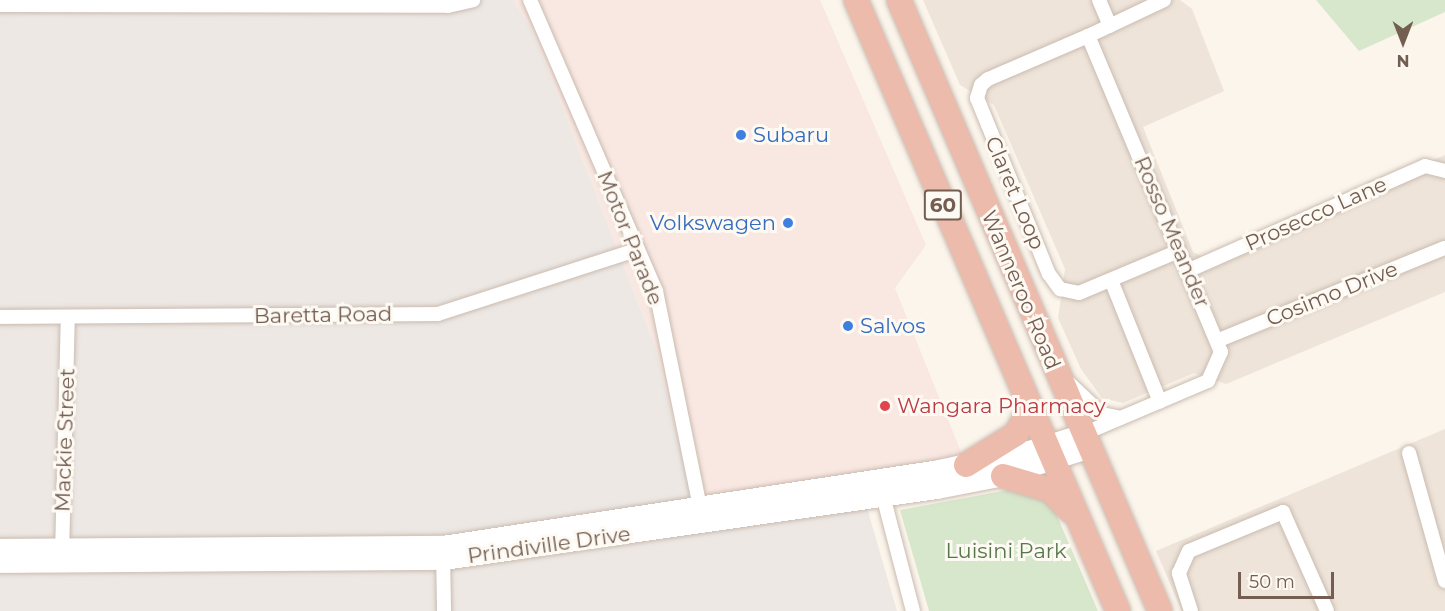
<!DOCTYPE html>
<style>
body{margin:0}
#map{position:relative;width:1445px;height:611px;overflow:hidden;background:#fbf5ec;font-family:Montserrat,sans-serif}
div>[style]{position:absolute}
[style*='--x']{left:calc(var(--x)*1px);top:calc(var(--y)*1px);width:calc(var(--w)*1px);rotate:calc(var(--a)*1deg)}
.residential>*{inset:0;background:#eee4d9}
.commercial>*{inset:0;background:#f9e8e2}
.industrial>*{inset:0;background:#ede8e4}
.green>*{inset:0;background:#d7e7cc}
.roads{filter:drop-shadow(0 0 2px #cabbb0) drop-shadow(0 0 2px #cabbb0)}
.street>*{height:14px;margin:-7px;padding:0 7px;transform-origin:7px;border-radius:7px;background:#fff}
.secondary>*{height:20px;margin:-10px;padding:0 10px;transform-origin:10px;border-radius:10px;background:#fff}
.highway>*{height:24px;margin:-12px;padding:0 12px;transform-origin:12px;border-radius:12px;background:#edbbab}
.dots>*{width:16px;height:16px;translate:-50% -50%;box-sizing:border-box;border:3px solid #fdf9f3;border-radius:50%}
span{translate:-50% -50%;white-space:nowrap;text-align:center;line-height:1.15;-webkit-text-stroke:6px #fdf9f3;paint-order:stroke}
.shield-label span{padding:2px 4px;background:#fdf9f3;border:2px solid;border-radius:4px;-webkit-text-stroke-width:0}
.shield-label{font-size:20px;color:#745d51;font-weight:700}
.shop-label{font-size:21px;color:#366cbe}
.left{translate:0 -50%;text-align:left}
.right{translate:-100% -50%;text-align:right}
.street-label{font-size:21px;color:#745d51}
.health-label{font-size:21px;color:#be3a42}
.park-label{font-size:21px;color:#58784b}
.north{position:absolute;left:1373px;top:12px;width:60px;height:60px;-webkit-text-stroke:4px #fdf9f3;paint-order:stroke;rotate:180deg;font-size:16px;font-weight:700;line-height:24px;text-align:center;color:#745d51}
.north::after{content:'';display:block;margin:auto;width:21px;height:27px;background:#745d51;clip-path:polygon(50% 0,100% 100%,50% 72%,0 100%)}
.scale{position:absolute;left:1238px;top:572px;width:96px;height:27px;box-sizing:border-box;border:3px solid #745d51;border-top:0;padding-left:8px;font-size:18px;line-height:21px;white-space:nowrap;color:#745d51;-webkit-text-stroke:4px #fdf9f3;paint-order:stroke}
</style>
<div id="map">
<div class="residential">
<div style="clip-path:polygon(923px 0,1180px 0,1192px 9px,1224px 91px,1143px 127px,1193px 252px,1204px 257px,1445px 155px,1445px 292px,1226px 384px,1194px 373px,1123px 403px,1102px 398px,1081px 369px,1058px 318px,1065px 269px,994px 105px,960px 85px)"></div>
<div style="clip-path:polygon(1445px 429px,1445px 611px,1182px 611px,1156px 551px)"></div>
</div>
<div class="commercial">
<div style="clip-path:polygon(513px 0,820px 0,926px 245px,895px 288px,970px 474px,700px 532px,656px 349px,533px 32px)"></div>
</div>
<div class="industrial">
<div style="clip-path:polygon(0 0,513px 0,533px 32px,656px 349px,700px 531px,867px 508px,897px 611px,0 611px)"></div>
</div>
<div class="green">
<div style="clip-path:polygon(1316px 0,1445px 0,1445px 12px,1359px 51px)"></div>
<div style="clip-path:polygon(1039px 474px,1098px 611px,929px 611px,900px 510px,1008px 490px)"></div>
</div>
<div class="roads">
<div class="street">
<div style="--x:530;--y:0;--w:317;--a:66.6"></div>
<div style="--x:656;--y:291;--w:227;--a:78.5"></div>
<div style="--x:1099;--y:0;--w:28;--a:67"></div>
<div style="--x:0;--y:5;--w:448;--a:0.1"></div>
<div style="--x:448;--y:6;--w:26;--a:-13"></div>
<div style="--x:1088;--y:36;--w:109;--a:156.7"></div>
<div style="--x:988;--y:79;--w:9;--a:139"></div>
<div style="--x:981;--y:85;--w:14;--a:107"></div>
<div style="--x:977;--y:98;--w:190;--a:67.8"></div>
<div style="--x:1049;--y:274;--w:19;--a:54"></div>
<div style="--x:1060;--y:289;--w:19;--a:12"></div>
<div style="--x:1079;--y:293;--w:108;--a:-22.8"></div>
<div style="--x:1187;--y:271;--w:260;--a:-23.8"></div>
<div style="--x:1425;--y:166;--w:21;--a:14"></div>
<div style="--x:1111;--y:280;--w:131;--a:68.1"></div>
<div style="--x:0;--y:317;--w:438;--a:-0.4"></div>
<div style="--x:438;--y:314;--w:208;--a:-17.9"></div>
<div style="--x:1219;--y:340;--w:244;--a:-22.2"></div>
<div style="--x:1068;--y:382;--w:47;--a:43.3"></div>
<div style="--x:1102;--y:414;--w:19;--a:12"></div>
<div style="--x:1083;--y:434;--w:136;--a:-23"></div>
<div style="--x:1208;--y:381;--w:32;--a:-66"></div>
<div style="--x:1221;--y:352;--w:343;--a:-112.8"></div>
<div style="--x:1088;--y:36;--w:84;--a:-25.3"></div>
<div style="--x:1409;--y:453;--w:133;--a:74.3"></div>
<div style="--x:881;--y:488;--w:127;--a:75.4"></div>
<div style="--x:443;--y:551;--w:60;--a:89"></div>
<div style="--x:62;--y:555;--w:238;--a:-88.6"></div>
<div style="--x:1191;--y:611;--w:40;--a:-108"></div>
<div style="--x:1179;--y:573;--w:24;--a:-66"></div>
<div style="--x:1189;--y:551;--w:102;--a:-22.5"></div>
<div style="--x:1283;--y:512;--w:108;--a:66"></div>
</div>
<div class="secondary">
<div style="--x:0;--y:549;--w:443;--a:-0.4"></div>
<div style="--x:443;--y:546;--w:497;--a:-8.7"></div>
<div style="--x:934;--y:471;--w:101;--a:-12"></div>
<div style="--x:1033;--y:450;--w:52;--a:-17.7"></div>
<div style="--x:0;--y:563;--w:444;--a:-0.4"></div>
<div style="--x:444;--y:560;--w:498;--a:-8.2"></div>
<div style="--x:937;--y:489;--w:67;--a:-11.1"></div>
<div style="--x:1003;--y:476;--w:91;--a:-17.8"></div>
</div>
<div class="highway">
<div style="--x:856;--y:0;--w:665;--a:66.79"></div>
<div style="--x:899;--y:0;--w:664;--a:66.87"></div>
<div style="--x:966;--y:465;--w:59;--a:-31.8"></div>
<div style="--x:1016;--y:434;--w:29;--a:-61"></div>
<div style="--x:1003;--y:476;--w:49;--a:16.6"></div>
<div style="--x:1050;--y:490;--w:28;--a:46"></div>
</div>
</div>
<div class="dots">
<div style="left:741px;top:135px;background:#3f7fe0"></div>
<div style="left:788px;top:223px;background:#3f7fe0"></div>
<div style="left:848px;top:326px;background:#3f7fe0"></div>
<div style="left:885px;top:406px;background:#e0444e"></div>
</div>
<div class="shield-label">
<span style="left:943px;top:205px">60</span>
</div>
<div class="shop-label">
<span class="left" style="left:753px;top:135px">Subaru</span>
<span class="right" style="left:776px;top:223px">Volkswagen</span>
<span class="left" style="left:860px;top:326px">Salvos</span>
</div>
<div class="street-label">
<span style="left:1015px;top:193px;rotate:67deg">Claret Loop</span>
<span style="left:1316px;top:214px;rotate:-24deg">Prosecco Lane</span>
<span style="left:1172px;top:232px;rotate:67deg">Rosso Meander</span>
<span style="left:630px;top:238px;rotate:68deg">Motor Parade</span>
<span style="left:1021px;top:290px;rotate:67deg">Wanneroo Road</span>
<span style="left:1332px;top:294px;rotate:-22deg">Cosimo Drive</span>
<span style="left:323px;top:315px;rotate:-1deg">Baretta Road</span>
<span style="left:65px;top:440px;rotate:-88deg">Mackie Street</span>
<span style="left:549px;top:545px;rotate:-8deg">Prindiville Drive</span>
</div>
<div class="health-label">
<span class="left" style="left:897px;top:406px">Wangara Pharmacy</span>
</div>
<div class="park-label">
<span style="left:1006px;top:551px">Luisini Park</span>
</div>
<div class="north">N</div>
<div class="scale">50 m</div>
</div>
